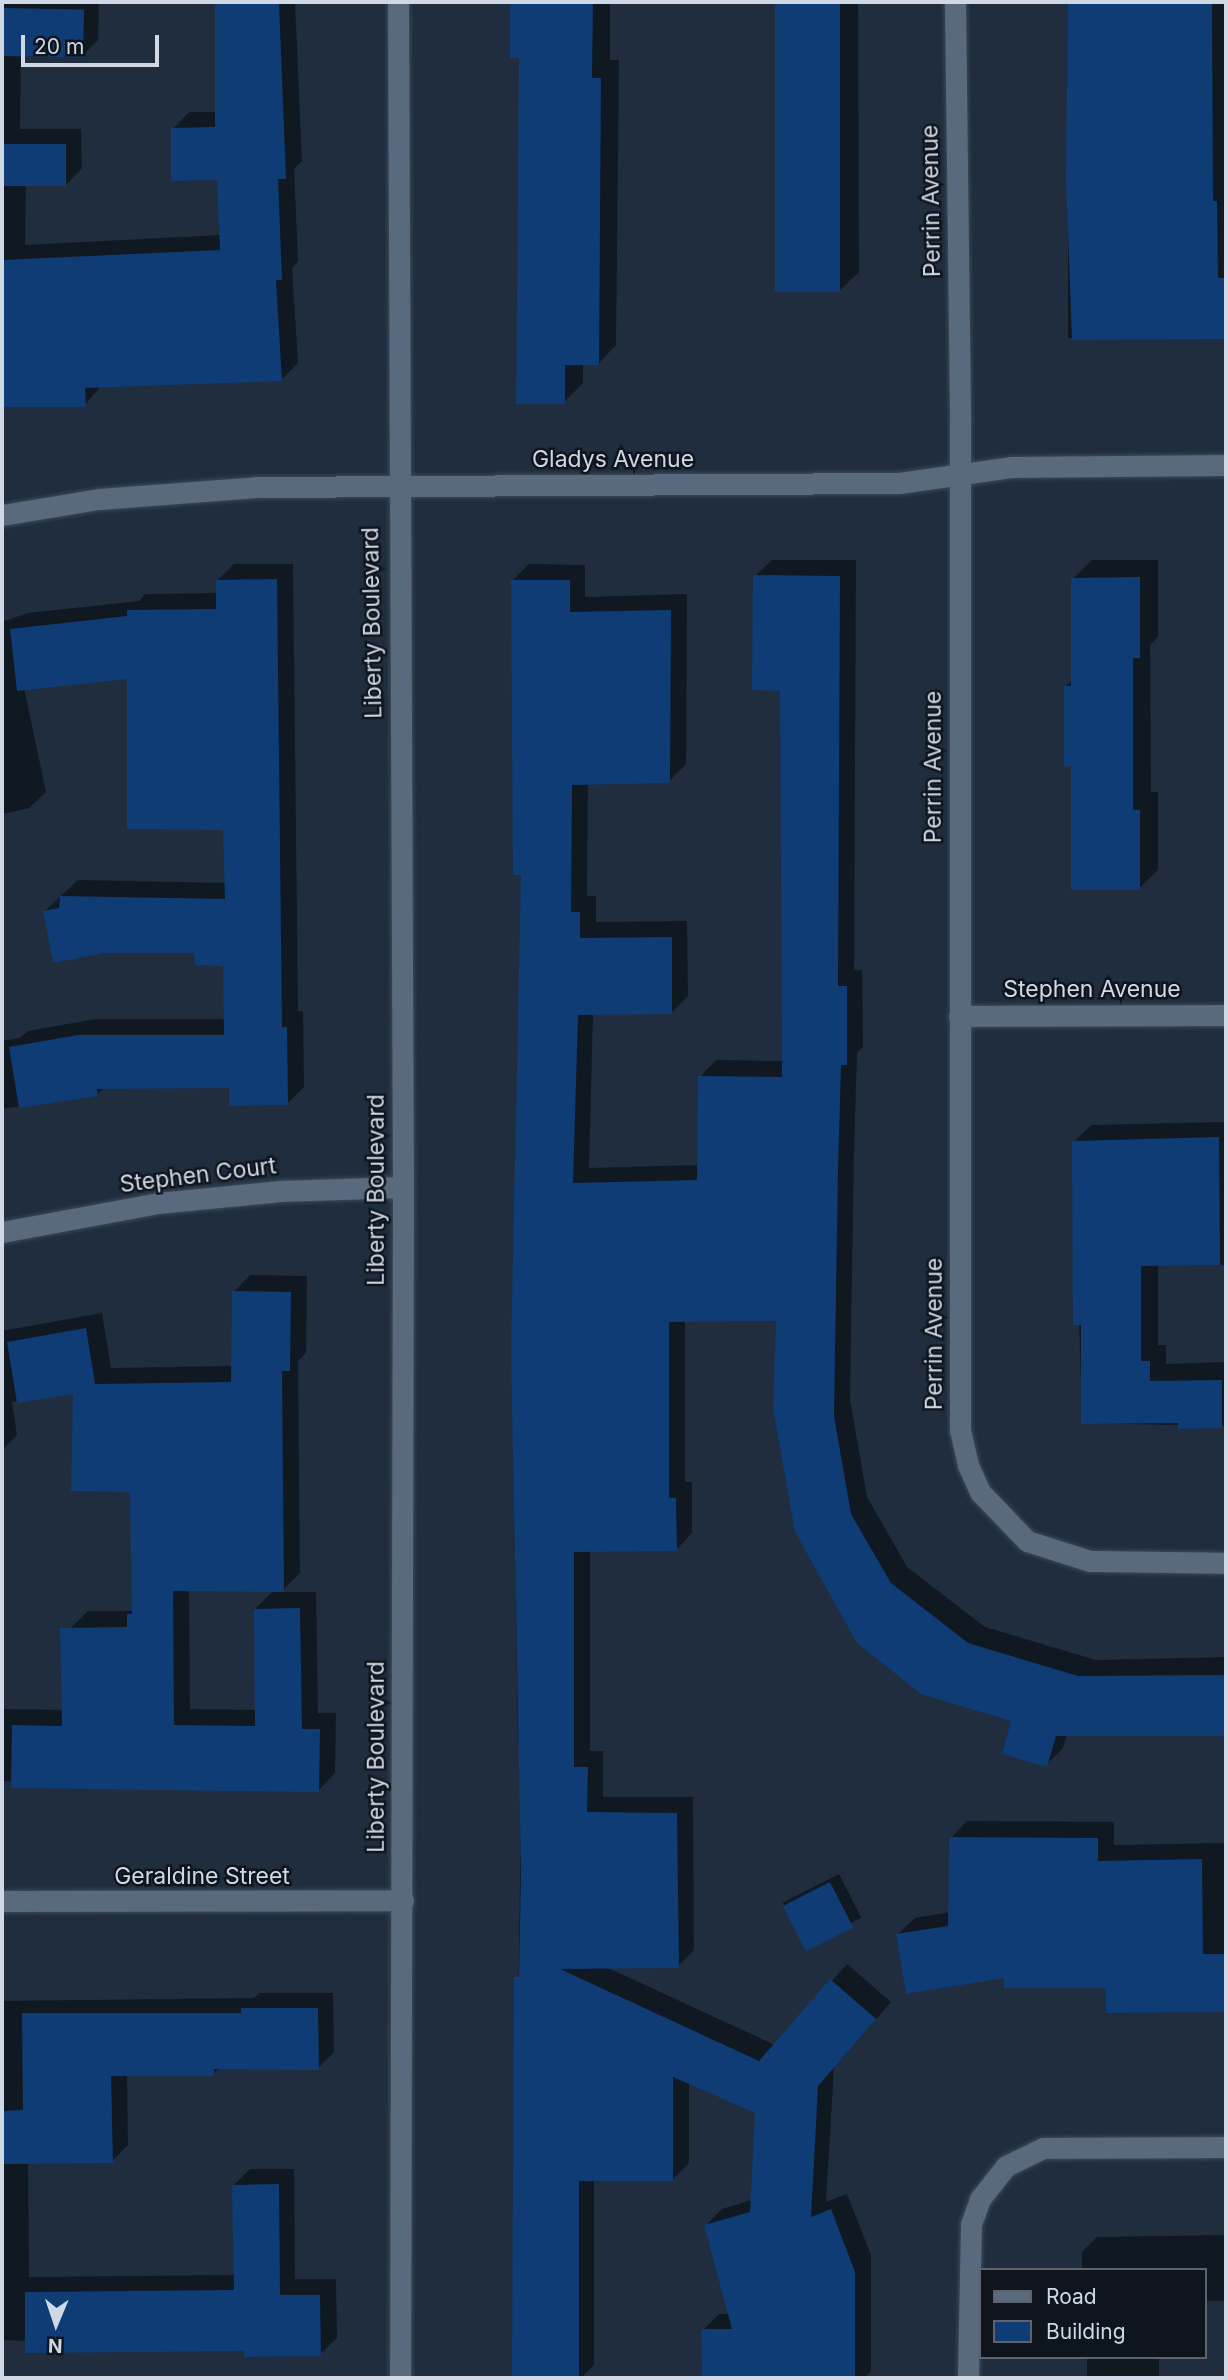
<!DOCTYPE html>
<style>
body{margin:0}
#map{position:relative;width:1228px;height:2380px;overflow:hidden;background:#1f2d3f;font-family:Inter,sans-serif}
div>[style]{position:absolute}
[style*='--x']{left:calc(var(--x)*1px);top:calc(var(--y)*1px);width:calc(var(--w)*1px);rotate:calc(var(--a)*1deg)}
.shadow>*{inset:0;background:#0007;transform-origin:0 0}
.building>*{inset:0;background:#0f3c74;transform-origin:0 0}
.roads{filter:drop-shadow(0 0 2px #3c4857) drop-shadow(0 0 2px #3c4857)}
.street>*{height:21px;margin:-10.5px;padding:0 10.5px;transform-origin:10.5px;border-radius:10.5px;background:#59697e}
span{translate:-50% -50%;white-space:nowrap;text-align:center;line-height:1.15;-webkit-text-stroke:5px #0f151d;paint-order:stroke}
.street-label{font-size:23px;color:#cfd8e4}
.frame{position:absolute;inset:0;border:4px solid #cfd8e4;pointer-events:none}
.legend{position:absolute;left:979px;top:2268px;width:228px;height:91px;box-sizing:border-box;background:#0f151d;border:2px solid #5c636d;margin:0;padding:9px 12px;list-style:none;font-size:21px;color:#cfd8e4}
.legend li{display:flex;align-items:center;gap:14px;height:35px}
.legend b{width:35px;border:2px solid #5c636d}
.north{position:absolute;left:21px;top:2289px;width:70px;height:70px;-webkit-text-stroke:5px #0f151d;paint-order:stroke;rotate:182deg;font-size:19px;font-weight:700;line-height:28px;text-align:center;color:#cfd8e4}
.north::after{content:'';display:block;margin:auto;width:24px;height:32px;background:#cfd8e4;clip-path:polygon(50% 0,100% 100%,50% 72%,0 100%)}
.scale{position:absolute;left:21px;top:35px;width:138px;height:32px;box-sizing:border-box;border:4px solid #cfd8e4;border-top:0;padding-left:9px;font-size:21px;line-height:24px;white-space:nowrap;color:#cfd8e4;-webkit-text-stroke:5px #0f151d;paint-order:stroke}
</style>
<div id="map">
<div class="shadow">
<div style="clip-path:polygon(2px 2px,99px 2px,98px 40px,82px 56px,21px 55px,20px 129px,81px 129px,82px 168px,66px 185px,26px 186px,25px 245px,221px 235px,219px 178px,173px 129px,189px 112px,217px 112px,216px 2px,295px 2px,302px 161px,294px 169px,298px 262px,292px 268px,298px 363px,282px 379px,101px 386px,85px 405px,2px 407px)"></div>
<div style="clip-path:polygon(512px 2px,610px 2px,610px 60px,619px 60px,616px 345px,598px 364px,583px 363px,583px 383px,564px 402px,521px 56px,512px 56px)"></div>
<div style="clip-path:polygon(777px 2px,858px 2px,859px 272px,840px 290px,778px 290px)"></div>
<div style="left:1068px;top:2px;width:158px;height:336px"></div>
<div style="clip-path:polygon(772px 560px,856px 560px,854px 970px,862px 970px,863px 1047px,857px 1053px,854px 1152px,850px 1399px,867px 1497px,907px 1567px,985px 1627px,1096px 1660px,1226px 1657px,1226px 1735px,1067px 1734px,1063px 1748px,1046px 1765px,1014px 1720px,858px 1642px,778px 1319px,685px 1320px,685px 1482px,692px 1482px,692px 1533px,676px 1550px,590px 1551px,590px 1751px,603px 1751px,603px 1797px,693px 1797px,694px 1950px,678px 1966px,606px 1967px,775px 2045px,847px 1964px,891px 2002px,834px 2067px,826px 2202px,847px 2194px,871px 2255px,871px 2371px,864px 2378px,795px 2378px,703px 2330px,719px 2314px,730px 2314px,706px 2225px,722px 2209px,752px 2200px,757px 2112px,689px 2082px,689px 2163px,673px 2179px,594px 2179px,594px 2365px,581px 2378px,513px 2378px,522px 1741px,518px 1741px,513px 1430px,523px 873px,512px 581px,529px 564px,585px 565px,585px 597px,687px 594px,686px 764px,669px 781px,588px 783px,587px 896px,596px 896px,596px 922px,687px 921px,688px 996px,672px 1012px,593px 1013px,589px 1168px,699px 1165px,700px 1077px,716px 1060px,783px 1061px,782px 689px,755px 576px)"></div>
<div style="clip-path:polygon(1092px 560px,1158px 560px,1158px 637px,1150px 645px,1151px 792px,1158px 792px,1158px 870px,1139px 888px,1073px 764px,1066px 686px,1073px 679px,1073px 579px)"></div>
<div style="clip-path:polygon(234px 564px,293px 564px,298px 1011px,303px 1011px,304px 1087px,287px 1104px,231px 1087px,105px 1087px,97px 1094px,2px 1109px,2px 1041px,20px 1038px,28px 1031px,96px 1019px,225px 1019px,225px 964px,196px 952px,45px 911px,78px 880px,226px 883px,225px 828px,129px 677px,24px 688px,46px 792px,29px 808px,2px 814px,2px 622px,28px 613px,139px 601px,145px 594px,218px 593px,218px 580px)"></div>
<div style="clip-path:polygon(1226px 1122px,1226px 1265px,1158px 1264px,1158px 1345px,1166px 1345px,1166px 1364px,1226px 1362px,1226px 1426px,1082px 1423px,1074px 1142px,1091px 1125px)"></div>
<div style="clip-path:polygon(evenodd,250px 1275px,307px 1276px,306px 1353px,298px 1361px,300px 1573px,281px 1592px,316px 1592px,318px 1713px,336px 1713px,335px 1773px,319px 1790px,2px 1781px,2px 1709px,64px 1710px,71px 1628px,88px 1611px,132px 1611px,132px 1490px,74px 1392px,12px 1402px,17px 1435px,2px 1450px,2px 1331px,102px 1313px,111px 1368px,233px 1366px,234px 1292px,250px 1275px,189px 1589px,274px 1590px,255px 1609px,256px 1710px,190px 1709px,189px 1589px)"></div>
<div style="clip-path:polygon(967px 1821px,1114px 1822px,1114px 1845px,1226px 1843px,1226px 2012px,1108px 2011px,1108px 1986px,1006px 1976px,898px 1934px,915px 1918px,950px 1912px,951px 1838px)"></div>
<div style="left:839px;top:1874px;width:49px;height:63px;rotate:63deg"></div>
<div style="clip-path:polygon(259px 1993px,333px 1993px,334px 2052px,318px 2068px,219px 2068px,213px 2074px,127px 2074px,128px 2145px,112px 2161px,28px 2162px,29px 2277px,236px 2275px,234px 2185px,250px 2169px,294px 2169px,295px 2279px,336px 2279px,337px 2338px,320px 2354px,2px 2340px,2px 2001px,254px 1998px)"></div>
<div style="clip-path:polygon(1226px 2235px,1226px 2301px,1205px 2301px,1205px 2270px,1082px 2270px,1082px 2252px,1097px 2237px)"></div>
<div style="left:1087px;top:2357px;width:72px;height:21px"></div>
</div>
<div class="building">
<div style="clip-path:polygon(215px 2px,279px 2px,286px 179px,278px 179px,282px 280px,276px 280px,282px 381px,85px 388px,86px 407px,2px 407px,2px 260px,220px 250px,217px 180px,171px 181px,171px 128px,215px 127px)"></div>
<div style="clip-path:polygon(510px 2px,593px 2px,592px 78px,601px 78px,599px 365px,565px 365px,565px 404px,516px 404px,519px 58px,510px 58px)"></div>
<div style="left:775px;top:2px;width:65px;height:290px"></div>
<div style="clip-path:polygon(1068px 2px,1212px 2px,1213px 201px,1217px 201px,1218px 278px,1226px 278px,1226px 339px,1072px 340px,1066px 179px)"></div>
<div style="left:2px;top:8px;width:82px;height:48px;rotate:1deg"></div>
<div style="left:66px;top:144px;width:42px;height:64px;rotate:90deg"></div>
<div style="clip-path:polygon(753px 575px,840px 576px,838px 986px,847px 986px,847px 1065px,841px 1065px,838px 1169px,834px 1416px,851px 1514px,891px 1583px,968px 1643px,1078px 1676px,1226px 1675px,1226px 1736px,1056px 1736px,1047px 1767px,1002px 1754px,1011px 1721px,921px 1694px,857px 1643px,795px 1532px,773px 1408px,776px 1321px,669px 1322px,669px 1498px,676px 1498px,677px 1551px,574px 1552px,574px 1767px,588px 1767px,587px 1812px,677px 1813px,679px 1968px,560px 1969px,759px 2061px,830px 1979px,876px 2019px,818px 2086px,811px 2217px,831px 2209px,855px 2272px,855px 2378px,702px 2378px,701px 2329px,732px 2329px,704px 2225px,750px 2212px,755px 2113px,673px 2077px,673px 2181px,579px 2181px,579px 2378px,512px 2378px,514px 1977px,519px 1977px,521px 1872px,511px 1350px,521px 875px,513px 875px,511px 580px,570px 580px,570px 612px,671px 610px,670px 783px,572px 785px,571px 912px,580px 912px,580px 938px,672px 937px,672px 1014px,578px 1015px,573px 1183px,697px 1180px,698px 1076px,782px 1077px,780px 691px,752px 690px)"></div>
<div style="clip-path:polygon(1140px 577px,1140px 658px,1133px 658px,1133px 810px,1140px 810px,1140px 890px,1071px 890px,1071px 766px,1064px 766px,1064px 686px,1071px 686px,1071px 578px)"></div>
<div style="clip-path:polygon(277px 579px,282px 1027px,287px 1027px,288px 1105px,229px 1106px,229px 1088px,97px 1089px,98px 1096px,19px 1108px,9px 1047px,78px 1035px,224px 1035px,223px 966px,195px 965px,194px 953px,104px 953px,53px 963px,43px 911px,59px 908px,60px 896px,225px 899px,223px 830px,127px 829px,127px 679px,17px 691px,10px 629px,127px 616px,127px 610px,216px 609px,216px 580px)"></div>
<div style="clip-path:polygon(1219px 1137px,1220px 1265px,1141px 1266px,1141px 1361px,1150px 1361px,1150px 1381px,1222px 1380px,1222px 1428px,1178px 1429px,1178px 1423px,1081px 1424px,1081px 1325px,1073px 1325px,1072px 1141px)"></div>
<div style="clip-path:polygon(232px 1291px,291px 1292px,290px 1371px,282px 1371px,284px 1592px,173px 1591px,174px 1725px,255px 1726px,254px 1609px,300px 1608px,302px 1729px,320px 1729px,319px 1792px,11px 1788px,12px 1725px,62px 1726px,60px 1628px,127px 1627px,127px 1614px,132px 1614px,130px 1492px,71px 1491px,73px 1394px,17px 1403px,7px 1342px,86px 1328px,95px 1384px,231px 1382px)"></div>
<div style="clip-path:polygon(949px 1837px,1098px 1838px,1098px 1861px,1202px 1859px,1203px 1954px,1226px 1954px,1226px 2012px,1106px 2013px,1106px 1988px,1004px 1988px,1004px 1978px,906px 1994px,896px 1934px,948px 1926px)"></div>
<div style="left:830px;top:1882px;width:51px;height:53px;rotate:63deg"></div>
<div style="clip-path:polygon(241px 2008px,318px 2008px,319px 2070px,214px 2069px,214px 2076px,111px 2076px,113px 2163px,2px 2164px,2px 2111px,23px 2110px,22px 2013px,241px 2013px)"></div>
<div style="clip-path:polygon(279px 2184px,280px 2295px,320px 2295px,321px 2356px,244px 2357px,244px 2351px,25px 2353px,25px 2292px,234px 2290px,232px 2185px)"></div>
</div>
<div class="roads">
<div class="street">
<div style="--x:398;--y:2;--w:1185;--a:89.76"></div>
<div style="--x:403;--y:1187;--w:1191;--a:90.14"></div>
<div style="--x:955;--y:2;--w:421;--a:89.3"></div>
<div style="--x:960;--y:423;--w:1007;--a:90"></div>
<div style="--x:960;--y:1430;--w:36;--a:77"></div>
<div style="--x:968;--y:1465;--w:30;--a:66"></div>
<div style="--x:980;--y:1492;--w:68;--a:46.2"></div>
<div style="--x:1027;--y:1541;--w:66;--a:17.6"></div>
<div style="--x:1090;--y:1561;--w:136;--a:0.8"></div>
<div style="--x:2;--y:515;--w:98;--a:-9.4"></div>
<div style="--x:99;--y:499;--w:158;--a:-4.3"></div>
<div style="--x:257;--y:487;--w:642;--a:-0.36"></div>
<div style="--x:899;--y:483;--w:113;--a:-8.1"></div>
<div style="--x:1011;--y:467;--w:215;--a:-0.5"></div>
<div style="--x:959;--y:1016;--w:267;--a:-0.2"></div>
<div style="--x:2;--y:1232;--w:159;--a:-10.5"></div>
<div style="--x:158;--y:1203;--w:123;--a:-5.6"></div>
<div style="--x:280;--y:1191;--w:123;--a:-1.9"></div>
<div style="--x:2;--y:1901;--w:401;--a:-0.1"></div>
<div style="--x:968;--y:2378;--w:154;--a:-88.9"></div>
<div style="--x:971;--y:2224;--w:27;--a:-70"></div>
<div style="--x:980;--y:2199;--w:42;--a:-51.8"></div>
<div style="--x:1006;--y:2166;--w:41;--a:-25.9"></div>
<div style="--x:1043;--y:2148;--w:183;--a:-0.3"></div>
</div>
</div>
<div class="street-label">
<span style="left:931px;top:201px;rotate:-91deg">Perrin Avenue</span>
<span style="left:613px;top:459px">Gladys Avenue</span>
<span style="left:372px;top:623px;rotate:-91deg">Liberty Boulevard</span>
<span style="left:933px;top:767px;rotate:-90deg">Perrin Avenue</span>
<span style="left:1092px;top:989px">Stephen Avenue</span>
<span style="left:198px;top:1175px;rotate:-7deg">Stephen Court</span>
<span style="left:376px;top:1190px;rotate:-90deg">Liberty Boulevard</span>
<span style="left:934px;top:1334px;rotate:-90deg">Perrin Avenue</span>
<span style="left:376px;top:1757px;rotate:-90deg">Liberty Boulevard</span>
<span style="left:202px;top:1876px">Geraldine Street</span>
</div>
<div class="frame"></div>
<ul class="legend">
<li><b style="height:9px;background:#59697e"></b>Road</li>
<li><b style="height:19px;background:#0f3c74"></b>Building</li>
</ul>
<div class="north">N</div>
<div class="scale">20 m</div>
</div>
